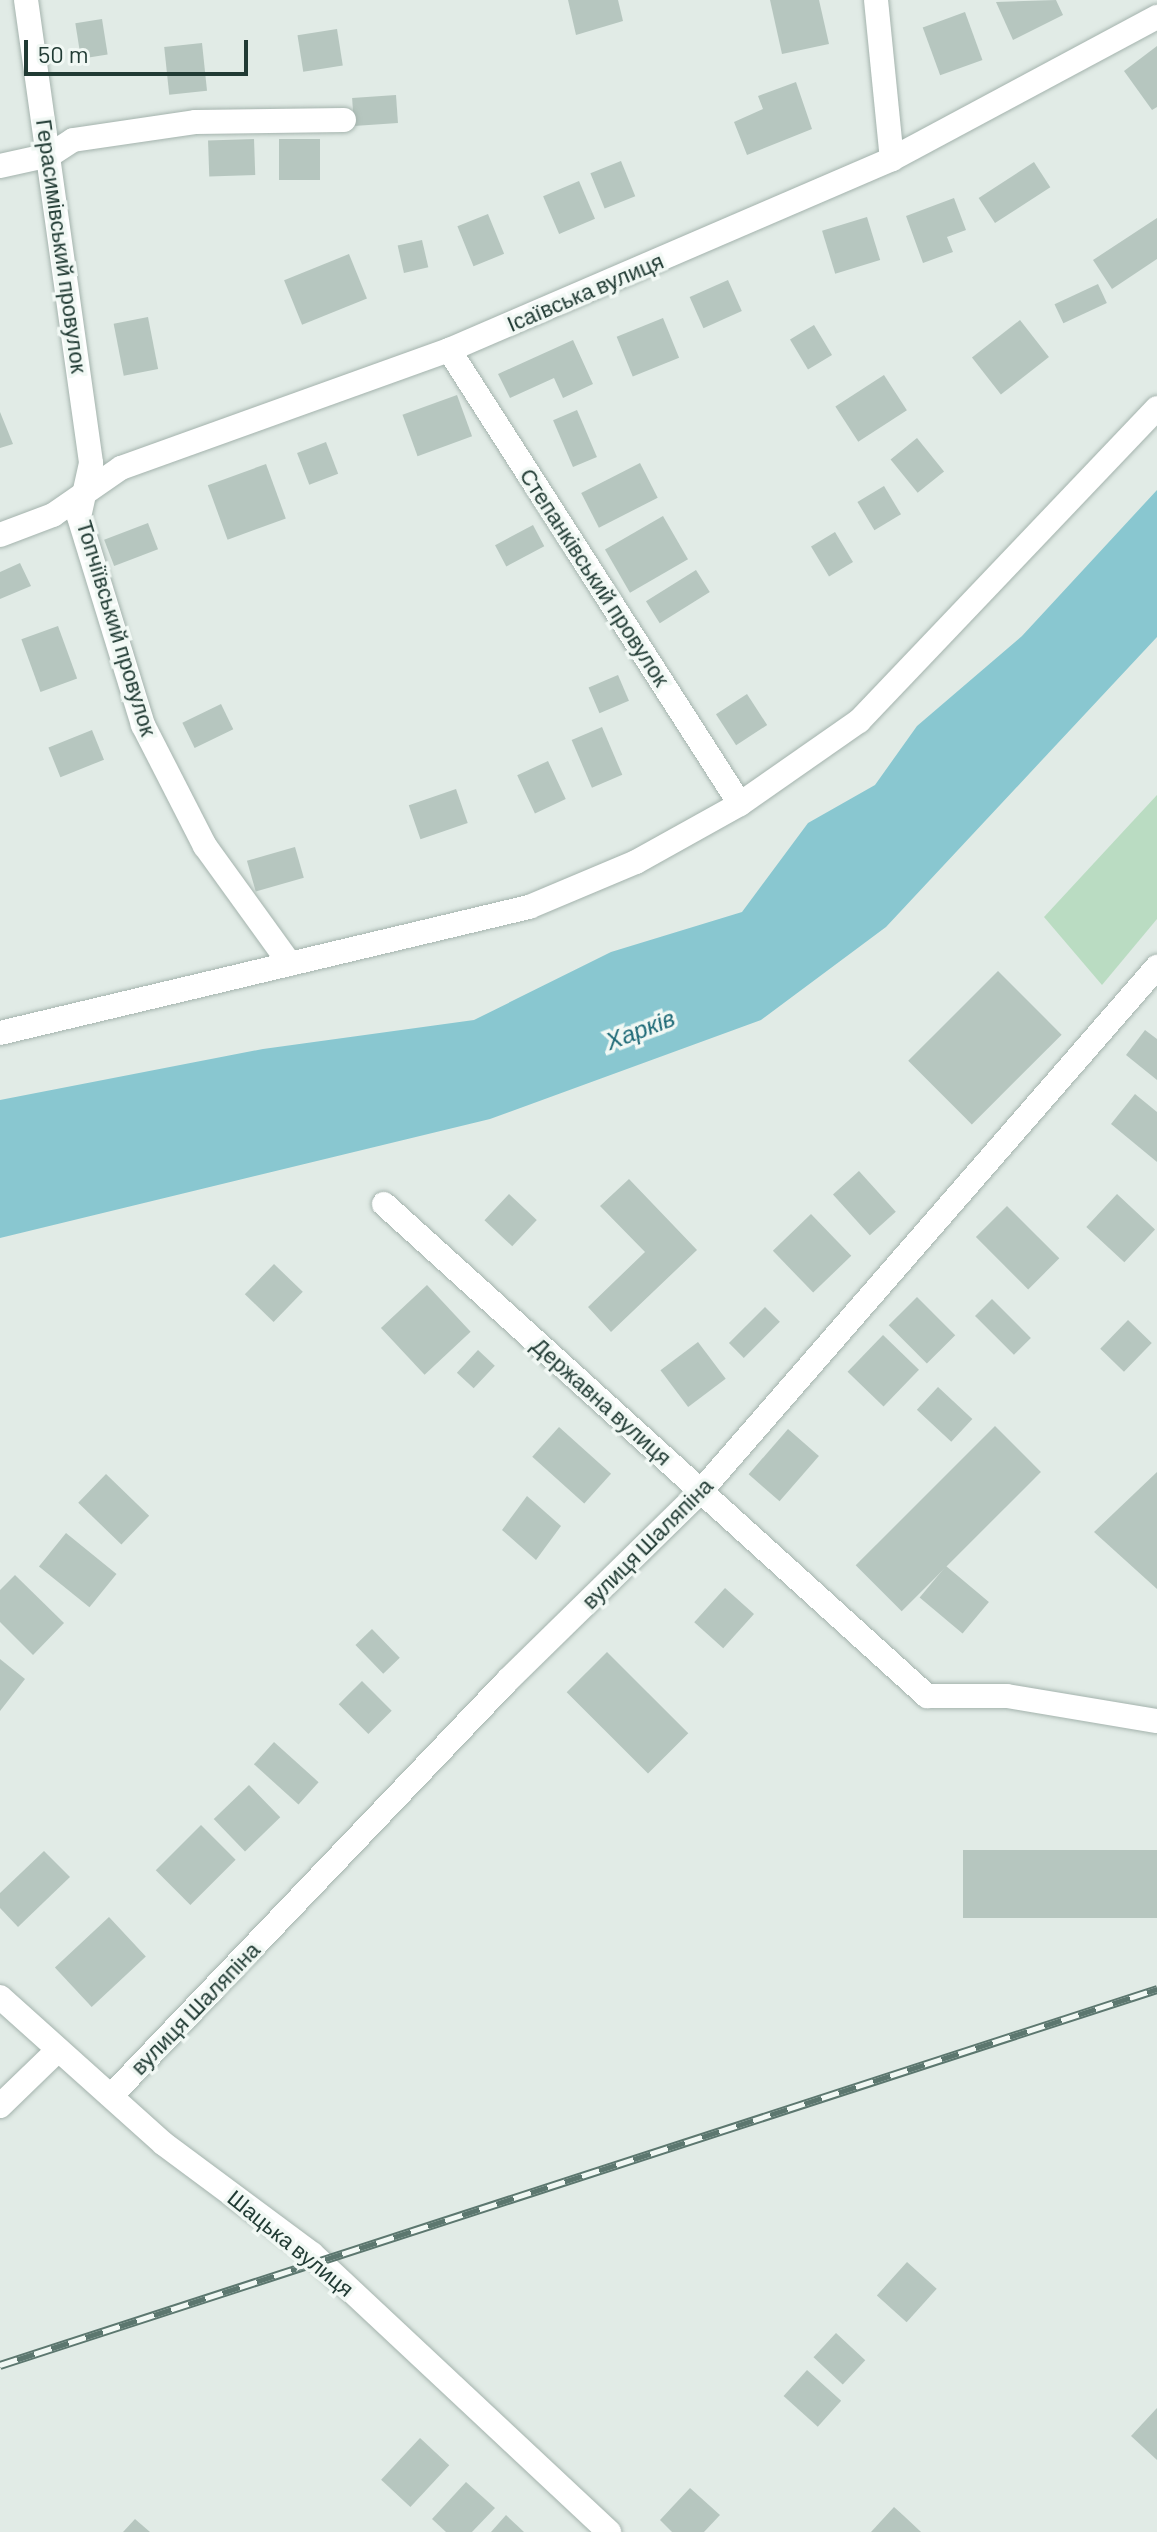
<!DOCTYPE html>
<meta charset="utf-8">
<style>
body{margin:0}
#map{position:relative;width:1157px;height:2532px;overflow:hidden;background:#e1ebe6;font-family:Barlow,sans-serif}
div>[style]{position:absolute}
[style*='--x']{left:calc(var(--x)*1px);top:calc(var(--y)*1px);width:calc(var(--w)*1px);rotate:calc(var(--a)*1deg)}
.green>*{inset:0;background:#badcc2}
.water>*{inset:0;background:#89c7d0}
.building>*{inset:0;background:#b6c6bf;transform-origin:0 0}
.roads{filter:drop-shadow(0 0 2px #a4b3ad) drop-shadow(0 0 2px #a4b3ad)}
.minor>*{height:24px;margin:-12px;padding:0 12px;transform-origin:12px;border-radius:12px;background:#fff}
.rail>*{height:9px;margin-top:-4.5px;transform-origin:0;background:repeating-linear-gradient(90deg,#f1f8f4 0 18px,#5c776f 0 36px);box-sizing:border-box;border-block:2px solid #5c776f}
span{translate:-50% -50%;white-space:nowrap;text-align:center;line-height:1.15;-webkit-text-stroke:7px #f1f8f4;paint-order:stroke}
.street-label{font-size:22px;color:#213b34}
.water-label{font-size:24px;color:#1d6976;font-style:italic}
.scale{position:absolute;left:24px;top:40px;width:224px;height:36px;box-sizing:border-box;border:4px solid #213b34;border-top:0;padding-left:10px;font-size:24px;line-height:28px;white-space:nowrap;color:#213b34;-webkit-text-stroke:6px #f1f8f4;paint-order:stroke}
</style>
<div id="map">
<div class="green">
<div style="clip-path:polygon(1157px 795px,1157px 919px,1102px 985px,1044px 917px)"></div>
</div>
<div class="water">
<div style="clip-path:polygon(1157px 490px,1157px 637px,886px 927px,761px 1020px,490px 1119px,0 1238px,0 1100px,263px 1049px,474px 1020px,611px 952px,742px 912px,808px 823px,875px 785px,917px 726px,1022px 636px)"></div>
</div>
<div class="building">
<div style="clip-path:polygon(568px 0,618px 0,623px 21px,576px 35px)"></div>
<div style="clip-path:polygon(770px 0,819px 0,829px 44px,782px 54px)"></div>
<div style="clip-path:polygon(1056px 0,1063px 15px,1013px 40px,996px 2px)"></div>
<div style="left:965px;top:12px;width:51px;height:45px;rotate:70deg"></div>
<div style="left:102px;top:19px;width:36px;height:27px;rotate:81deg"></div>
<div style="left:337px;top:29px;width:37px;height:40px;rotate:81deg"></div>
<div style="left:202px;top:43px;width:48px;height:38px;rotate:84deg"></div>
<div style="clip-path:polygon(1157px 46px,1157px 107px,1152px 110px,1124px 71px)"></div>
<div style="clip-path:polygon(796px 82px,812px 129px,747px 155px,734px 122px,763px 109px,758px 96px)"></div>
<div style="left:396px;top:95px;width:28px;height:44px;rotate:86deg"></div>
<div style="left:254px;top:139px;width:36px;height:46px;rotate:88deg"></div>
<div style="left:320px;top:139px;width:41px;height:41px;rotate:90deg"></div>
<div style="left:621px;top:161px;width:38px;height:33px;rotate:68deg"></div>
<div style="left:1034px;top:162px;width:30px;height:66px;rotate:57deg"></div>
<div style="left:579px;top:181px;width:41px;height:39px;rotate:67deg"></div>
<div style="clip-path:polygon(954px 198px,966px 230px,947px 237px,953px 252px,923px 263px,906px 216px)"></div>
<div style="left:488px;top:214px;width:43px;height:33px;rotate:68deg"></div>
<div style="left:867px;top:217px;width:45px;height:47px;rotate:73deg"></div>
<div style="clip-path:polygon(1157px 218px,1157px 259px,1112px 289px,1093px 260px)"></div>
<div style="left:422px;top:240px;width:28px;height:25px;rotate:77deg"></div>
<div style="left:349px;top:254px;width:48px;height:70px;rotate:68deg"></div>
<div style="left:728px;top:280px;width:34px;height:42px;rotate:66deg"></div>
<div style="left:1098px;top:284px;width:21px;height:48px;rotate:65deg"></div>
<div style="left:148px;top:317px;width:53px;height:35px;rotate:79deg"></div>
<div style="left:663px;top:318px;width:43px;height:50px;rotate:68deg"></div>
<div style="left:1020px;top:320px;width:47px;height:61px;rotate:52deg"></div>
<div style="left:814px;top:325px;width:35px;height:28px;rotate:59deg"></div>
<div style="clip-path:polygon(573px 340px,593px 384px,563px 398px,554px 378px,510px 398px,498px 374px)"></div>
<div style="left:884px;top:375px;width:42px;height:58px;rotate:57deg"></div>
<div style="left:457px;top:395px;width:44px;height:58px;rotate:70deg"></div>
<div style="left:577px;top:410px;width:51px;height:26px;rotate:67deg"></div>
<div style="clip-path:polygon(0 412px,13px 444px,0 448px)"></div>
<div style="left:917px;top:438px;width:43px;height:34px;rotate:51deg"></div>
<div style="left:326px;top:442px;width:34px;height:31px;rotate:69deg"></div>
<div style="left:640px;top:463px;width:39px;height:66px;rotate:63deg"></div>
<div style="left:266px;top:464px;width:58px;height:62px;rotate:70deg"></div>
<div style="left:884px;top:486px;width:33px;height:31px;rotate:59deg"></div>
<div style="left:663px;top:516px;width:50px;height:67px;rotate:60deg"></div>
<div style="left:148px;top:523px;width:28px;height:47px;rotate:69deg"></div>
<div style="left:533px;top:525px;width:24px;height:43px;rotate:62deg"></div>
<div style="left:835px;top:532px;width:35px;height:28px;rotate:59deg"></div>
<div style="clip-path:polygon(20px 563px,31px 586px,0 599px,0 572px)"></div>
<div style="left:696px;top:570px;width:26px;height:59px;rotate:58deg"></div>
<div style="left:58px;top:626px;width:56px;height:39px;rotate:70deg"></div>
<div style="left:618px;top:675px;width:28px;height:32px;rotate:67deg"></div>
<div style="left:747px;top:694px;width:37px;height:37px;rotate:57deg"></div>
<div style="left:221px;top:704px;width:28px;height:43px;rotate:64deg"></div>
<div style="left:602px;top:727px;width:52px;height:33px;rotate:67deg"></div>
<div style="left:92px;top:730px;width:32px;height:47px;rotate:68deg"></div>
<div style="left:548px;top:761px;width:42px;height:34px;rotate:65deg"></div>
<div style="left:456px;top:789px;width:36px;height:50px;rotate:71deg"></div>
<div style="left:295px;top:847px;width:32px;height:50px;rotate:74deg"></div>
<div style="left:998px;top:971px;width:90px;height:127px;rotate:45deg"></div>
<div style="clip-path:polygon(1145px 1030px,1157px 1039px,1157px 1080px,1126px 1055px)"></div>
<div style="clip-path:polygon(1135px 1094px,1157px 1112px,1157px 1162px,1111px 1124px)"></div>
<div style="left:859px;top:1171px;width:55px;height:35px;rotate:48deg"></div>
<div style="clip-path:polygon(629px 1179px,697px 1250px,611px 1332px,588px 1307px,645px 1252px,600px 1206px)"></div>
<div style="left:509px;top:1194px;width:38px;height:36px;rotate:43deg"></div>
<div style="left:1117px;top:1194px;width:52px;height:45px;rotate:43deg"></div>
<div style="left:1007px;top:1206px;width:74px;height:44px;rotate:45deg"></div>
<div style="left:811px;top:1214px;width:58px;height:53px;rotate:46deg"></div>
<div style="left:274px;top:1264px;width:40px;height:42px;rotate:44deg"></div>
<div style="left:427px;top:1285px;width:64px;height:63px;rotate:47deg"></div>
<div style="left:917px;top:1297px;width:54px;height:40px;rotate:45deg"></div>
<div style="left:992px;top:1299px;width:55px;height:24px;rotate:45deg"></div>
<div style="left:765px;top:1307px;width:21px;height:51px;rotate:45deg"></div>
<div style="left:1128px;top:1320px;width:33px;height:40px;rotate:44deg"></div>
<div style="left:883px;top:1335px;width:50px;height:51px;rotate:44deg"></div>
<div style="left:698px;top:1342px;width:46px;height:47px;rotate:53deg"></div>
<div style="left:478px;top:1350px;width:23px;height:31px;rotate:43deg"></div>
<div style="left:938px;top:1387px;width:47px;height:31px;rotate:43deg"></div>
<div style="left:995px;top:1426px;width:65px;height:197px;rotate:45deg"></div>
<div style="left:559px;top:1427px;width:70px;height:40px;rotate:42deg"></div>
<div style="left:788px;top:1429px;width:41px;height:60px;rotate:41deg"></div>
<div style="clip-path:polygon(1157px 1472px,1157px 1589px,1094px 1532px)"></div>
<div style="left:106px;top:1474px;width:60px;height:40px;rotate:44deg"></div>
<div style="clip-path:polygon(527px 1496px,561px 1526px,536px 1560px,502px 1530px)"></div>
<div style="left:66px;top:1533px;width:65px;height:43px;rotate:39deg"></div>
<div style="left:946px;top:1566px;width:56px;height:41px;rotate:40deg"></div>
<div style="clip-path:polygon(15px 1575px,64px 1623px,33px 1655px,0 1622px,0 1590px)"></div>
<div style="left:725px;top:1588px;width:39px;height:46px;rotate:42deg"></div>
<div style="left:372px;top:1629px;width:40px;height:23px;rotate:46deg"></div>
<div style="left:607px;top:1652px;width:115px;height:57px;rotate:45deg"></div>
<div style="clip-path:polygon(0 1659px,25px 1679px,0 1711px)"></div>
<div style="left:362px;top:1681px;width:42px;height:33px;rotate:45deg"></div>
<div style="left:274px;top:1742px;width:60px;height:30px;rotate:42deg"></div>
<div style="left:249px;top:1785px;width:45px;height:49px;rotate:46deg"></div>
<div style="left:201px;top:1825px;width:49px;height:64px;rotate:45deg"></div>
<div style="left:1157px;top:1850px;width:68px;height:194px;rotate:90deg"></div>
<div style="clip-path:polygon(44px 1851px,70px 1877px,18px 1927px,0 1908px,0 1893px)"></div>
<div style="left:109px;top:1917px;width:54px;height:74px;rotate:47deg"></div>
<div style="left:907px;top:2262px;width:40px;height:45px;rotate:42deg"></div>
<div style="left:836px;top:2333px;width:40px;height:33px;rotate:43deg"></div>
<div style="left:807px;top:2370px;width:46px;height:35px;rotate:42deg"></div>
<div style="clip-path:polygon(1157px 2408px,1157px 2460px,1131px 2436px)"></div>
<div style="left:420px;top:2438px;width:40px;height:57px;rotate:43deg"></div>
<div style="clip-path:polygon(466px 2482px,495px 2508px,472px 2532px,446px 2532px,432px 2519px)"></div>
<div style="clip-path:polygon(690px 2488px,720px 2515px,704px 2532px,672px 2532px,660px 2520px)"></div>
<div style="clip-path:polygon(894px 2507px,904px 2516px,921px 2532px,871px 2532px)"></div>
<div style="clip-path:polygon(506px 2515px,524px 2532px,491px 2532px)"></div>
<div style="clip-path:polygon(135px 2519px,150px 2532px,123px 2532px)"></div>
</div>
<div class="roads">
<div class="minor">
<div style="--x:26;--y:0;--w:468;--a:82"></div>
<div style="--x:91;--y:463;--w:55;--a:102.5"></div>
<div style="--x:79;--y:517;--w:218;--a:72.9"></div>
<div style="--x:143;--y:725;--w:136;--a:62.9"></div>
<div style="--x:205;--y:846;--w:145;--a:54.2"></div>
<div style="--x:876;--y:0;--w:160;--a:84.3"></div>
<div style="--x:0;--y:166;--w:51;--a:-12.4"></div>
<div style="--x:50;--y:155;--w:27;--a:-33"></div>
<div style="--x:73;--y:140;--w:123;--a:-8.4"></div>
<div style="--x:195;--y:122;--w:149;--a:-0.8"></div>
<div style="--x:449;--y:350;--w:539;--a:57.34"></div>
<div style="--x:0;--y:535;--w:57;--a:-20.7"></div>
<div style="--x:53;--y:515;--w:83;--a:-34.7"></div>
<div style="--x:121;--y:468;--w:349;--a:-19.8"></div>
<div style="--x:449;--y:350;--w:482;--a:-23.3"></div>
<div style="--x:892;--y:159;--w:301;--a:-28.2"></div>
<div style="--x:0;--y:1033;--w:544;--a:-13.4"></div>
<div style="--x:529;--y:907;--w:116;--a:-22.8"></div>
<div style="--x:636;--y:862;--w:119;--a:-29.1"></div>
<div style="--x:740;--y:804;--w:145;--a:-34.9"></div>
<div style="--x:859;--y:721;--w:432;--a:-46.4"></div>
<div style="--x:384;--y:1204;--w:733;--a:42.18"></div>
<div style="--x:927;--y:1696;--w:80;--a:0"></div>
<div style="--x:1007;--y:1696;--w:152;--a:9.5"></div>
<div style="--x:0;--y:1997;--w:220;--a:41.9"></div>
<div style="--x:164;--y:2144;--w:184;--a:36.6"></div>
<div style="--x:312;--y:2254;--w:407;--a:43.1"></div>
<div style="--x:111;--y:2096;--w:575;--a:-46.34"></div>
<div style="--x:508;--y:1680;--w:270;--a:-44.4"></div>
<div style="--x:701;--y:1491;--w:695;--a:-48.97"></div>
<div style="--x:0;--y:2106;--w:81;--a:-44"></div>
</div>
</div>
<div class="rail">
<div style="--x:0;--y:2365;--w:1217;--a:-18"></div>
</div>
<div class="street-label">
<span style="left:62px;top:246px;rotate:82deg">Герасимівський провулок</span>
<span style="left:585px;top:292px;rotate:-23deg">Ісаївська вулиця</span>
<span style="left:595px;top:577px;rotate:57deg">Степанківський провулок</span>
<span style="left:117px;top:628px;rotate:73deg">Топчіївський провулок</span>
<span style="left:602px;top:1401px;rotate:42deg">Державна вулиця</span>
<span style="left:647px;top:1543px;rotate:-45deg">вулиця Шаляпіна</span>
<span style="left:195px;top:2008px;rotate:-46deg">вулиця Шаляпіна</span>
<span style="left:291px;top:2243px;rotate:39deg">Шацька вулиця</span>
</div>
<div class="water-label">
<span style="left:640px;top:1029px;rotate:-21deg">Харків</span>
</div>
<div class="scale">50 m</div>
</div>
